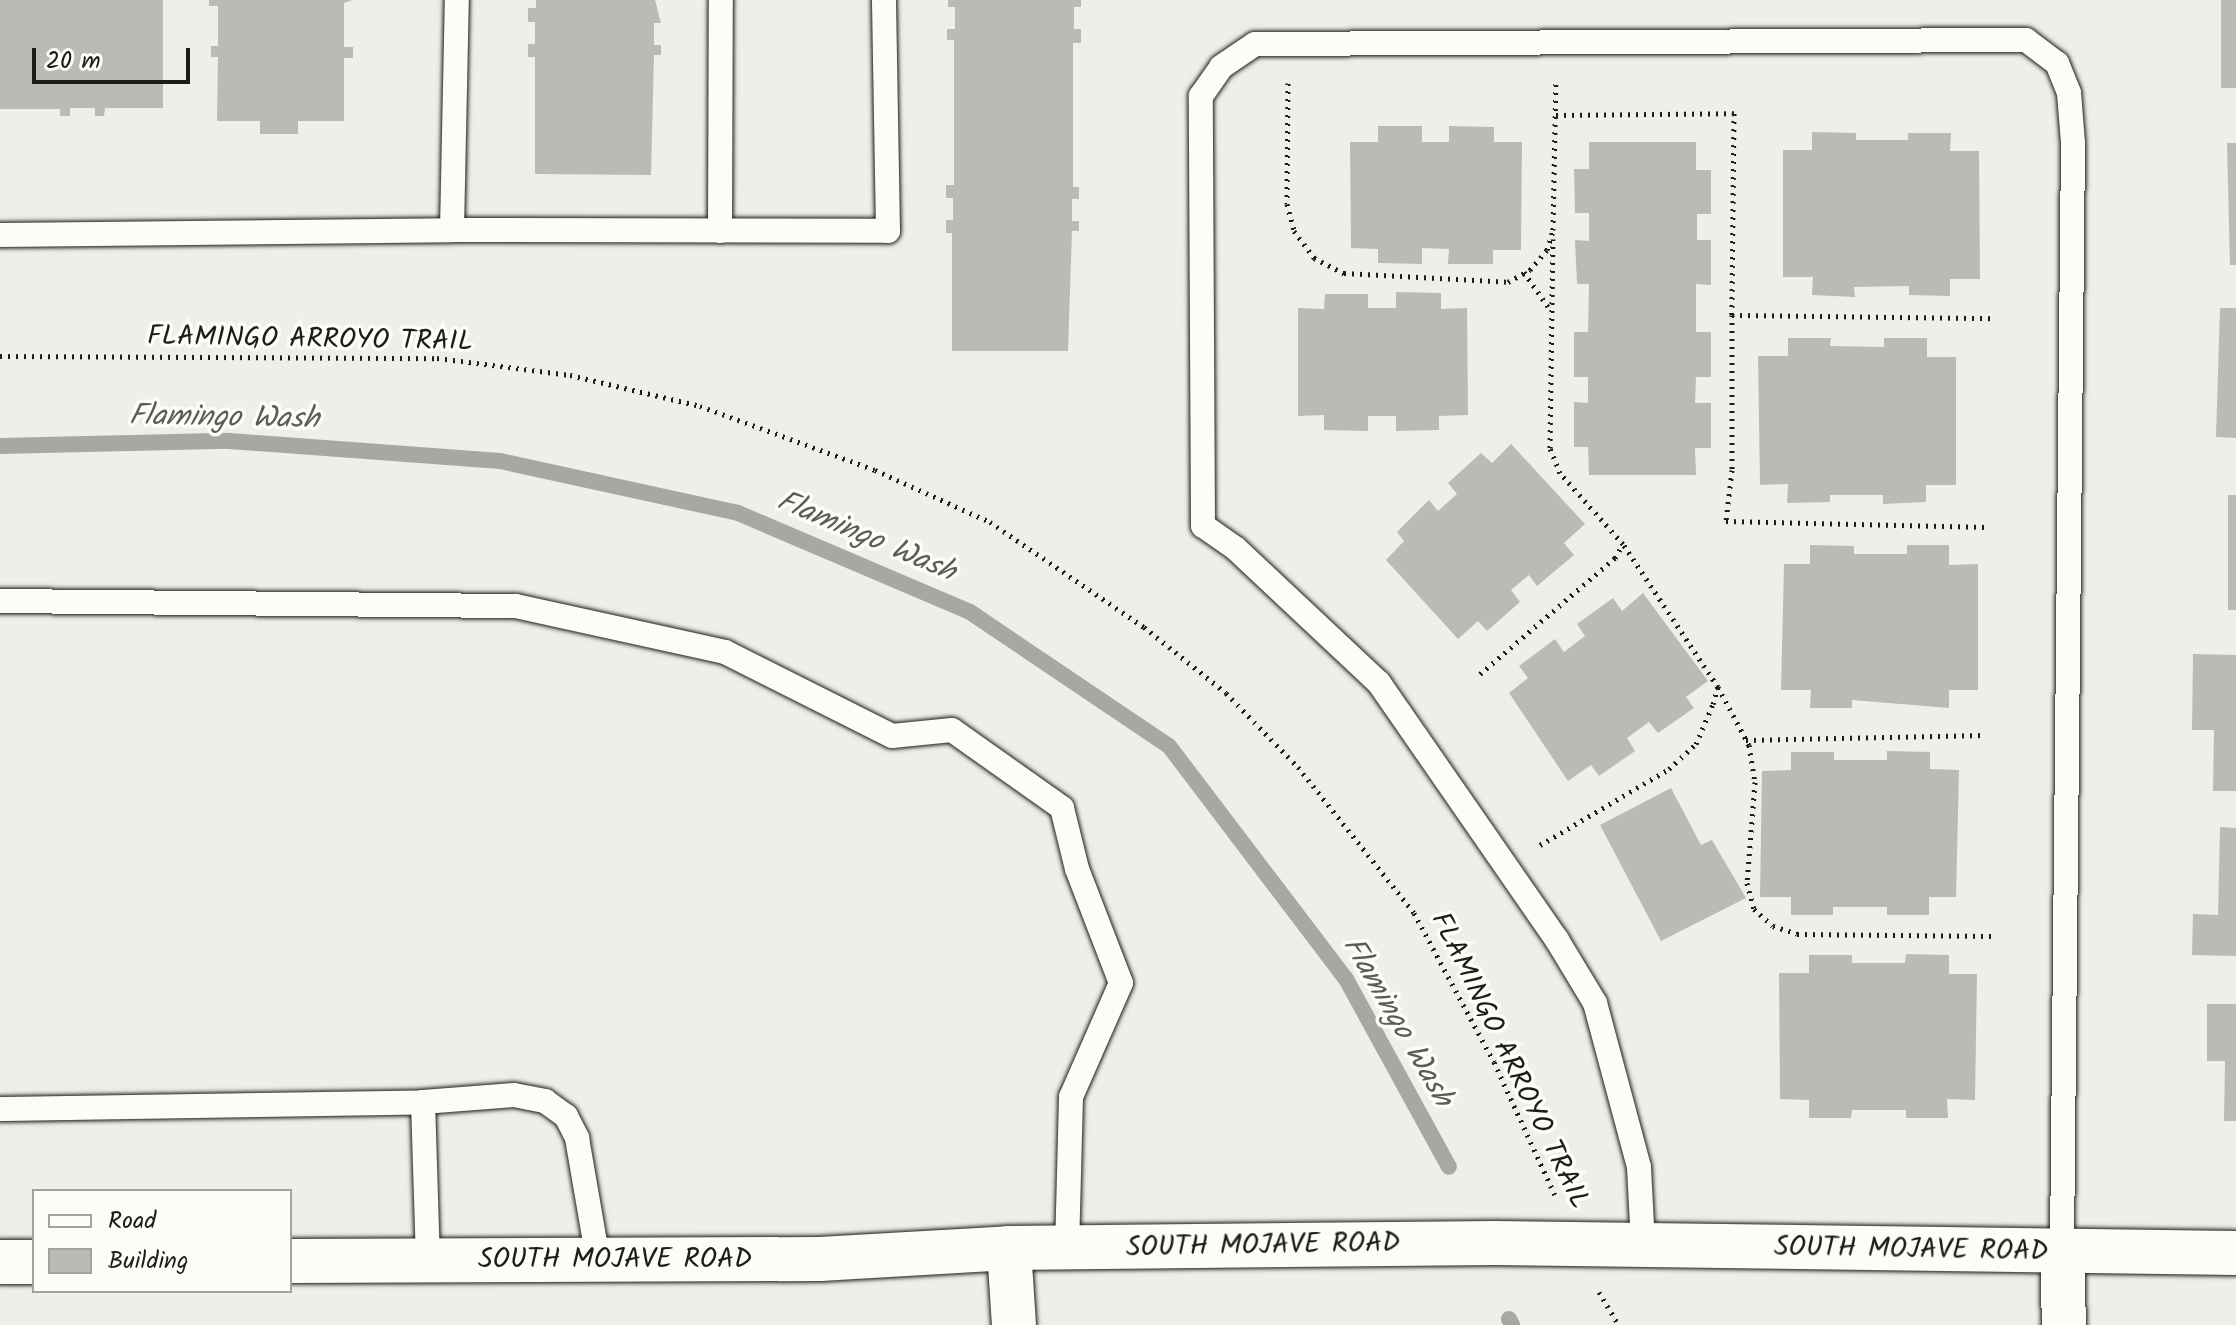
<!DOCTYPE html>
<style>
body{margin:0}
#map{position:relative;width:2236px;height:1325px;overflow:hidden;background:#f0eeea;font-family:Kalam,sans-serif}
div>[style]{position:absolute}
[style*='--x']{left:calc(var(--x)*1px);top:calc(var(--y)*1px);width:calc(var(--w)*1px);rotate:calc(var(--a)*1deg)}
.stream>*{height:16px;margin:-8px;padding:0 8px;transform-origin:8px;border-radius:8px;background:#a8a7a3}
.building>*{inset:0;background:#bbbab6;transform-origin:0 0}
.path>*{height:5px;margin-top:-2.5px;transform-origin:0;background:repeating-linear-gradient(90deg,#1c1c1c 0 2px,transparent 0 8px)}
.roads{filter:drop-shadow(0 0 2px #1c1c1c) drop-shadow(0 0 2px #1c1c1c)}
.lane>*{height:24px;margin:-12px;padding:0 12px;transform-origin:12px;border-radius:12px;background:#fdfcf7}
.street>*{height:44px;margin:-22px;padding:0 22px;transform-origin:22px;border-radius:22px;background:#fdfcf7}
.secondary>*{height:44px;margin:-22px;padding:0 22px;transform-origin:22px;border-radius:22px;background:#fdfcf7}
span{translate:-50% -50%;white-space:nowrap;text-align:center;line-height:1.15;-webkit-text-stroke:7px #fdfcf7;paint-order:stroke}
.street-label{font-size:28px;color:#1c1c1c}
.water-label{font-size:30px;color:#5b5b59;font-style:italic}
.legend{position:absolute;left:32px;top:1189px;width:260px;height:104px;box-sizing:border-box;background:#fdfcf7;border:2px solid #a3a29f;margin:0;padding:10px 14px;list-style:none;font-size:24px;color:#1c1c1c}
.legend li{display:flex;align-items:center;gap:16px;height:40px}
.legend b{width:40px;border:2px solid #a3a29f}
.scale{position:absolute;left:32px;top:48px;width:158px;height:36px;box-sizing:border-box;border:4px solid #1c1c1c;border-top:0;padding-left:10px;font-size:24px;line-height:28px;white-space:nowrap;color:#1c1c1c;-webkit-text-stroke:6px #fdfcf7;paint-order:stroke}
</style>
<div id="map">
<div class="stream">
<div style="--x:0;--y:446;--w:229;--a:-1.3"></div>
<div style="--x:229;--y:441;--w:272;--a:4.2"></div>
<div style="--x:500;--y:461;--w:244;--a:12.3"></div>
<div style="--x:738;--y:513;--w:252;--a:23.1"></div>
<div style="--x:970;--y:612;--w:240;--a:34"></div>
<div style="--x:1169;--y:746;--w:293;--a:52.8"></div>
<div style="--x:1346;--y:979;--w:214;--a:61.3"></div>
<div style="--x:1509;--y:1319;--w:7;--a:63"></div>
</div>
<div class="building">
<div style="clip-path:polygon(0 0,163px 0,163px 108px,105px 108px,104px 116px,95px 116px,95px 108px,70px 108px,70px 116px,60px 116px,60px 109px,0 109px)"></div>
<div style="clip-path:polygon(209px 0,352px 0,344px 3px,344px 47px,353px 47px,353px 58px,344px 58px,344px 121px,298px 121px,298px 134px,260px 134px,260px 121px,217px 121px,218px 57px,211px 57px,211px 46px,218px 46px,218px 6px,209px 6px)"></div>
<div style="clip-path:polygon(536px 0,655px 0,661px 23px,654px 23px,654px 45px,661px 45px,661px 55px,654px 55px,651px 175px,535px 174px,535px 57px,528px 57px,528px 44px,535px 44px,535px 22px,528px 22px,528px 8px,536px 8px)"></div>
<div style="clip-path:polygon(948px 0,1081px 0,1081px 7px,1074px 7px,1074px 29px,1081px 29px,1081px 43px,1073px 43px,1073px 187px,1079px 187px,1079px 199px,1072px 199px,1072px 221px,1079px 221px,1079px 231px,1072px 231px,1068px 351px,952px 351px,952px 233px,946px 233px,946px 220px,953px 220px,953px 198px,946px 198px,946px 185px,954px 185px,954px 40px,947px 40px,947px 29px,955px 29px,955px 7px,948px 7px)"></div>
<div style="left:2221px;top:0;width:15px;height:88px"></div>
<div style="clip-path:polygon(1378px 126px,1422px 126px,1422px 142px,1449px 142px,1449px 126px,1494px 127px,1494px 142px,1522px 142px,1521px 250px,1493px 250px,1493px 264px,1448px 264px,1449px 249px,1422px 248px,1422px 264px,1378px 263px,1378px 249px,1351px 248px,1350px 142px,1378px 142px)"></div>
<div style="clip-path:polygon(1812px 132px,1856px 133px,1856px 140px,1908px 140px,1908px 133px,1951px 133px,1950px 151px,1979px 151px,1980px 279px,1950px 279px,1950px 296px,1909px 295px,1909px 286px,1854px 287px,1855px 297px,1812px 295px,1813px 277px,1783px 277px,1783px 150px,1812px 150px)"></div>
<div style="clip-path:polygon(1589px 142px,1696px 142px,1696px 170px,1711px 170px,1711px 214px,1697px 214px,1697px 240px,1711px 240px,1711px 285px,1696px 284px,1696px 332px,1711px 332px,1711px 377px,1696px 377px,1695px 403px,1711px 403px,1711px 448px,1695px 448px,1696px 475px,1589px 475px,1588px 447px,1574px 447px,1574px 402px,1588px 403px,1588px 377px,1574px 377px,1574px 332px,1588px 332px,1589px 284px,1577px 284px,1575px 240px,1589px 241px,1589px 213px,1575px 213px,1574px 169px,1589px 169px)"></div>
<div style="clip-path:polygon(2227px 143px,2236px 143px,2236px 265px,2230px 265px)"></div>
<div style="clip-path:polygon(1396px 292px,1441px 293px,1441px 309px,1467px 308px,1468px 415px,1439px 416px,1439px 430px,1396px 431px,1396px 416px,1368px 416px,1368px 431px,1324px 430px,1324px 415px,1298px 416px,1298px 308px,1324px 309px,1325px 294px,1368px 294px,1368px 308px,1396px 308px)"></div>
<div style="clip-path:polygon(2220px 308px,2236px 308px,2236px 438px,2216px 437px)"></div>
<div style="clip-path:polygon(1788px 338px,1831px 338px,1830px 346px,1884px 347px,1884px 338px,1927px 338px,1927px 357px,1956px 357px,1956px 485px,1926px 485px,1926px 502px,1883px 504px,1883px 495px,1830px 495px,1830px 502px,1787px 503px,1788px 484px,1760px 485px,1758px 356px,1788px 356px)"></div>
<div style="clip-path:polygon(1511px 444px,1585px 524px,1564px 543px,1574px 555px,1537px 586px,1529px 575px,1511px 590px,1520px 602px,1487px 631px,1478px 621px,1458px 639px,1386px 560px,1404px 541px,1397px 532px,1429px 500px,1438px 511px,1457px 494px,1448px 483px,1481px 453px,1492px 463px)"></div>
<div style="left:2228px;top:495px;width:8px;height:115px"></div>
<div style="clip-path:polygon(1810px 545px,1854px 546px,1854px 554px,1907px 554px,1907px 545px,1949px 545px,1949px 565px,1978px 564px,1978px 690px,1949px 690px,1949px 708px,1852px 700px,1852px 708px,1810px 708px,1811px 690px,1781px 690px,1784px 564px,1810px 564px)"></div>
<div style="clip-path:polygon(1643px 593px,1708px 681px,1686px 697px,1694px 708px,1658px 733px,1649px 722px,1627px 738px,1635px 751px,1599px 776px,1591px 765px,1568px 781px,1509px 693px,1528px 678px,1519px 666px,1555px 639px,1564px 652px,1585px 636px,1577px 624px,1613px 598px,1622px 611px)"></div>
<div style="clip-path:polygon(2193px 654px,2236px 655px,2236px 791px,2213px 791px,2214px 730px,2192px 730px)"></div>
<div style="clip-path:polygon(1887px 751px,1930px 752px,1930px 769px,1959px 770px,1956px 897px,1929px 897px,1929px 915px,1887px 915px,1887px 907px,1833px 907px,1833px 915px,1791px 915px,1791px 897px,1760px 897px,1762px 771px,1791px 770px,1791px 752px,1834px 752px,1834px 760px,1887px 760px)"></div>
<div style="clip-path:polygon(1671px 788px,1701px 845px,1712px 840px,1746px 898px,1661px 941px,1600px 825px)"></div>
<div style="clip-path:polygon(2220px 827px,2236px 828px,2236px 956px,2192px 955px,2193px 914px,2218px 915px)"></div>
<div style="clip-path:polygon(1906px 954px,1949px 955px,1949px 974px,1977px 974px,1975px 1100px,1947px 1099px,1948px 1118px,1906px 1118px,1906px 1110px,1852px 1110px,1851px 1118px,1809px 1118px,1809px 1100px,1780px 1099px,1779px 973px,1809px 973px,1809px 955px,1852px 955px,1852px 963px,1905px 963px)"></div>
<div style="clip-path:polygon(2207px 1004px,2236px 1004px,2236px 1121px,2224px 1121px,2225px 1061px,2207px 1061px)"></div>
</div>
<div class="path">
<div style="--x:1288;--y:83;--w:121;--a:90.5"></div>
<div style="--x:1287;--y:204;--w:28;--a:75"></div>
<div style="--x:1294;--y:231;--w:34;--a:53"></div>
<div style="--x:1314;--y:258;--w:34;--a:27"></div>
<div style="--x:1344;--y:273;--w:164;--a:3.1"></div>
<div style="--x:1508;--y:282;--w:25;--a:-29"></div>
<div style="--x:1530;--y:270;--w:26;--a:-50"></div>
<div style="--x:1547;--y:250;--w:21;--a:-73"></div>
<div style="--x:1553;--y:230;--w:150;--a:-88.9"></div>
<div style="--x:1556;--y:115;--w:178;--a:-0.6"></div>
<div style="--x:1734;--y:113;--w:202;--a:90.6"></div>
<div style="--x:1732;--y:315;--w:264;--a:0.7"></div>
<div style="--x:1524;--y:272;--w:47;--a:55.3"></div>
<div style="--x:1732;--y:315;--w:155;--a:90"></div>
<div style="--x:1732;--y:470;--w:51;--a:96.7"></div>
<div style="--x:1726;--y:521;--w:261;--a:1.3"></div>
<div style="--x:0;--y:356;--w:437;--a:0.3"></div>
<div style="--x:437;--y:358;--w:134;--a:7.3"></div>
<div style="--x:570;--y:375;--w:134;--a:13.4"></div>
<div style="--x:700;--y:406;--w:186;--a:20.1"></div>
<div style="--x:875;--y:470;--w:126;--a:24.3"></div>
<div style="--x:990;--y:522;--w:186;--a:34.3"></div>
<div style="--x:1144;--y:627;--w:105;--a:38.8"></div>
<div style="--x:1226;--y:693;--w:103;--a:45.8"></div>
<div style="--x:1298;--y:767;--w:186;--a:51.5"></div>
<div style="--x:1414;--y:913;--w:169;--a:61.8"></div>
<div style="--x:1494;--y:1062;--w:146;--a:65.4"></div>
<div style="--x:1480;--y:674;--w:178;--a:-40.7"></div>
<div style="--x:1615;--y:558;--w:16;--a:-60"></div>
<div style="--x:1623;--y:544;--w:95;--a:-131.6"></div>
<div style="--x:1560;--y:473;--w:27;--a:-112"></div>
<div style="--x:1550;--y:448;--w:209;--a:-89.2"></div>
<div style="--x:1718;--y:687;--w:66;--a:61.9"></div>
<div style="--x:1749;--y:745;--w:37;--a:81"></div>
<div style="--x:1755;--y:782;--w:101;--a:94.5"></div>
<div style="--x:1747;--y:883;--w:27;--a:75"></div>
<div style="--x:1754;--y:909;--w:25;--a:42"></div>
<div style="--x:1773;--y:926;--w:25;--a:18"></div>
<div style="--x:1797;--y:934;--w:196;--a:0.6"></div>
<div style="--x:1746;--y:740;--w:240;--a:-1.2"></div>
<div style="--x:1540;--y:845;--w:150;--a:-30.5"></div>
<div style="--x:1669;--y:769;--w:37;--a:-43"></div>
<div style="--x:1696;--y:744;--w:43;--a:-67"></div>
<div style="--x:1713;--y:704;--w:18;--a:-74"></div>
<div style="--x:1718;--y:687;--w:172;--a:-123.6"></div>
<div style="--x:1599;--y:1292;--w:39;--a:59"></div>
</div>
<div class="roads">
<div class="lane">
<div style="--x:452;--y:230;--w:436;--a:0.1"></div>
<div style="--x:888;--y:231;--w:231;--a:-91"></div>
<div style="--x:720;--y:231;--w:231;--a:-89.8"></div>
<div style="--x:0;--y:235;--w:452;--a:-0.6"></div>
<div style="--x:452;--y:230;--w:230;--a:-88.8"></div>
<div style="--x:0;--y:601;--w:516;--a:0.56"></div>
<div style="--x:516;--y:606;--w:214;--a:12.4"></div>
<div style="--x:725;--y:652;--w:187;--a:26.7"></div>
<div style="--x:892;--y:736;--w:60;--a:-5.7"></div>
<div style="--x:952;--y:730;--w:135;--a:35.3"></div>
<div style="--x:1062;--y:808;--w:63;--a:76.2"></div>
<div style="--x:1077;--y:869;--w:122;--a:68.9"></div>
<div style="--x:1121;--y:983;--w:124;--a:113.7"></div>
<div style="--x:1071;--y:1097;--w:151;--a:91.5"></div>
<div style="--x:423;--y:1102;--w:91;--a:-4.4"></div>
<div style="--x:514;--y:1095;--w:32;--a:11"></div>
<div style="--x:545;--y:1101;--w:26;--a:36"></div>
<div style="--x:566;--y:1116;--w:25;--a:63"></div>
<div style="--x:577;--y:1138;--w:124;--a:80.2"></div>
<div style="--x:0;--y:1109;--w:423;--a:-0.9"></div>
<div style="--x:423;--y:1102;--w:158;--a:88.2"></div>
<div style="--x:1643;--y:1244;--w:77;--a:-93"></div>
<div style="--x:1639;--y:1167;--w:170;--a:-105"></div>
<div style="--x:1595;--y:1003;--w:74;--a:-121.1"></div>
<div style="--x:1557;--y:940;--w:313;--a:-124.7"></div>
<div style="--x:1379;--y:683;--w:197;--a:-136.8"></div>
<div style="--x:1235;--y:548;--w:39;--a:-145"></div>
<div style="--x:1203;--y:526;--w:430;--a:-90.3"></div>
<div style="--x:1201;--y:96;--w:35;--a:-55"></div>
<div style="--x:1221;--y:67;--w:41;--a:-34.1"></div>
<div style="--x:1255;--y:44;--w:771;--a:-0.3"></div>
<div style="--x:2026;--y:40;--w:39;--a:37"></div>
<div style="--x:2057;--y:63;--w:32;--a:68"></div>
<div style="--x:2069;--y:93;--w:50;--a:85.4"></div>
<div style="--x:2073;--y:143;--w:1110;--a:90.57"></div>
</div>
<div class="street">
<div style="--x:1009;--y:1248;--w:77;--a:86.3"></div>
<div style="--x:2062;--y:1253;--w:72;--a:88.4"></div>
</div>
<div class="secondary">
<div style="--x:290;--y:1261;--w:530;--a:-0.22"></div>
<div style="--x:820;--y:1259;--w:189;--a:-3.3"></div>
<div style="--x:1009;--y:1248;--w:486;--a:-0.6"></div>
<div style="--x:1495;--y:1243;--w:741;--a:0.77"></div>
<div style="--x:0;--y:1262;--w:34;--a:0"></div>
</div>
</div>
<div class="street-label">
<span style="left:310px;top:340px;rotate:1deg">FLAMINGO ARROYO TRAIL</span>
<span style="left:1509px;top:1061px;rotate:64deg">FLAMINGO ARROYO TRAIL</span>
<span style="left:1263px;top:1246px;rotate:-1deg">SOUTH MOJAVE ROAD</span>
<span style="left:1911px;top:1250px;rotate:1deg">SOUTH MOJAVE ROAD</span>
<span style="left:615px;top:1260px">SOUTH MOJAVE ROAD</span>
</div>
<div class="water-label">
<span style="left:224px;top:418px;rotate:1deg">Flamingo Wash</span>
<span style="left:866px;top:537px;rotate:23deg">Flamingo Wash</span>
<span style="left:1397px;top:1022px;rotate:60deg">Flamingo Wash</span>
</div>
<ul class="legend">
<li><b style="height:10px;background:#fdfcf7"></b>Road</li>
<li><b style="height:22px;background:#bbbab6"></b>Building</li>
</ul>
<div class="scale">20 m</div>
</div>
